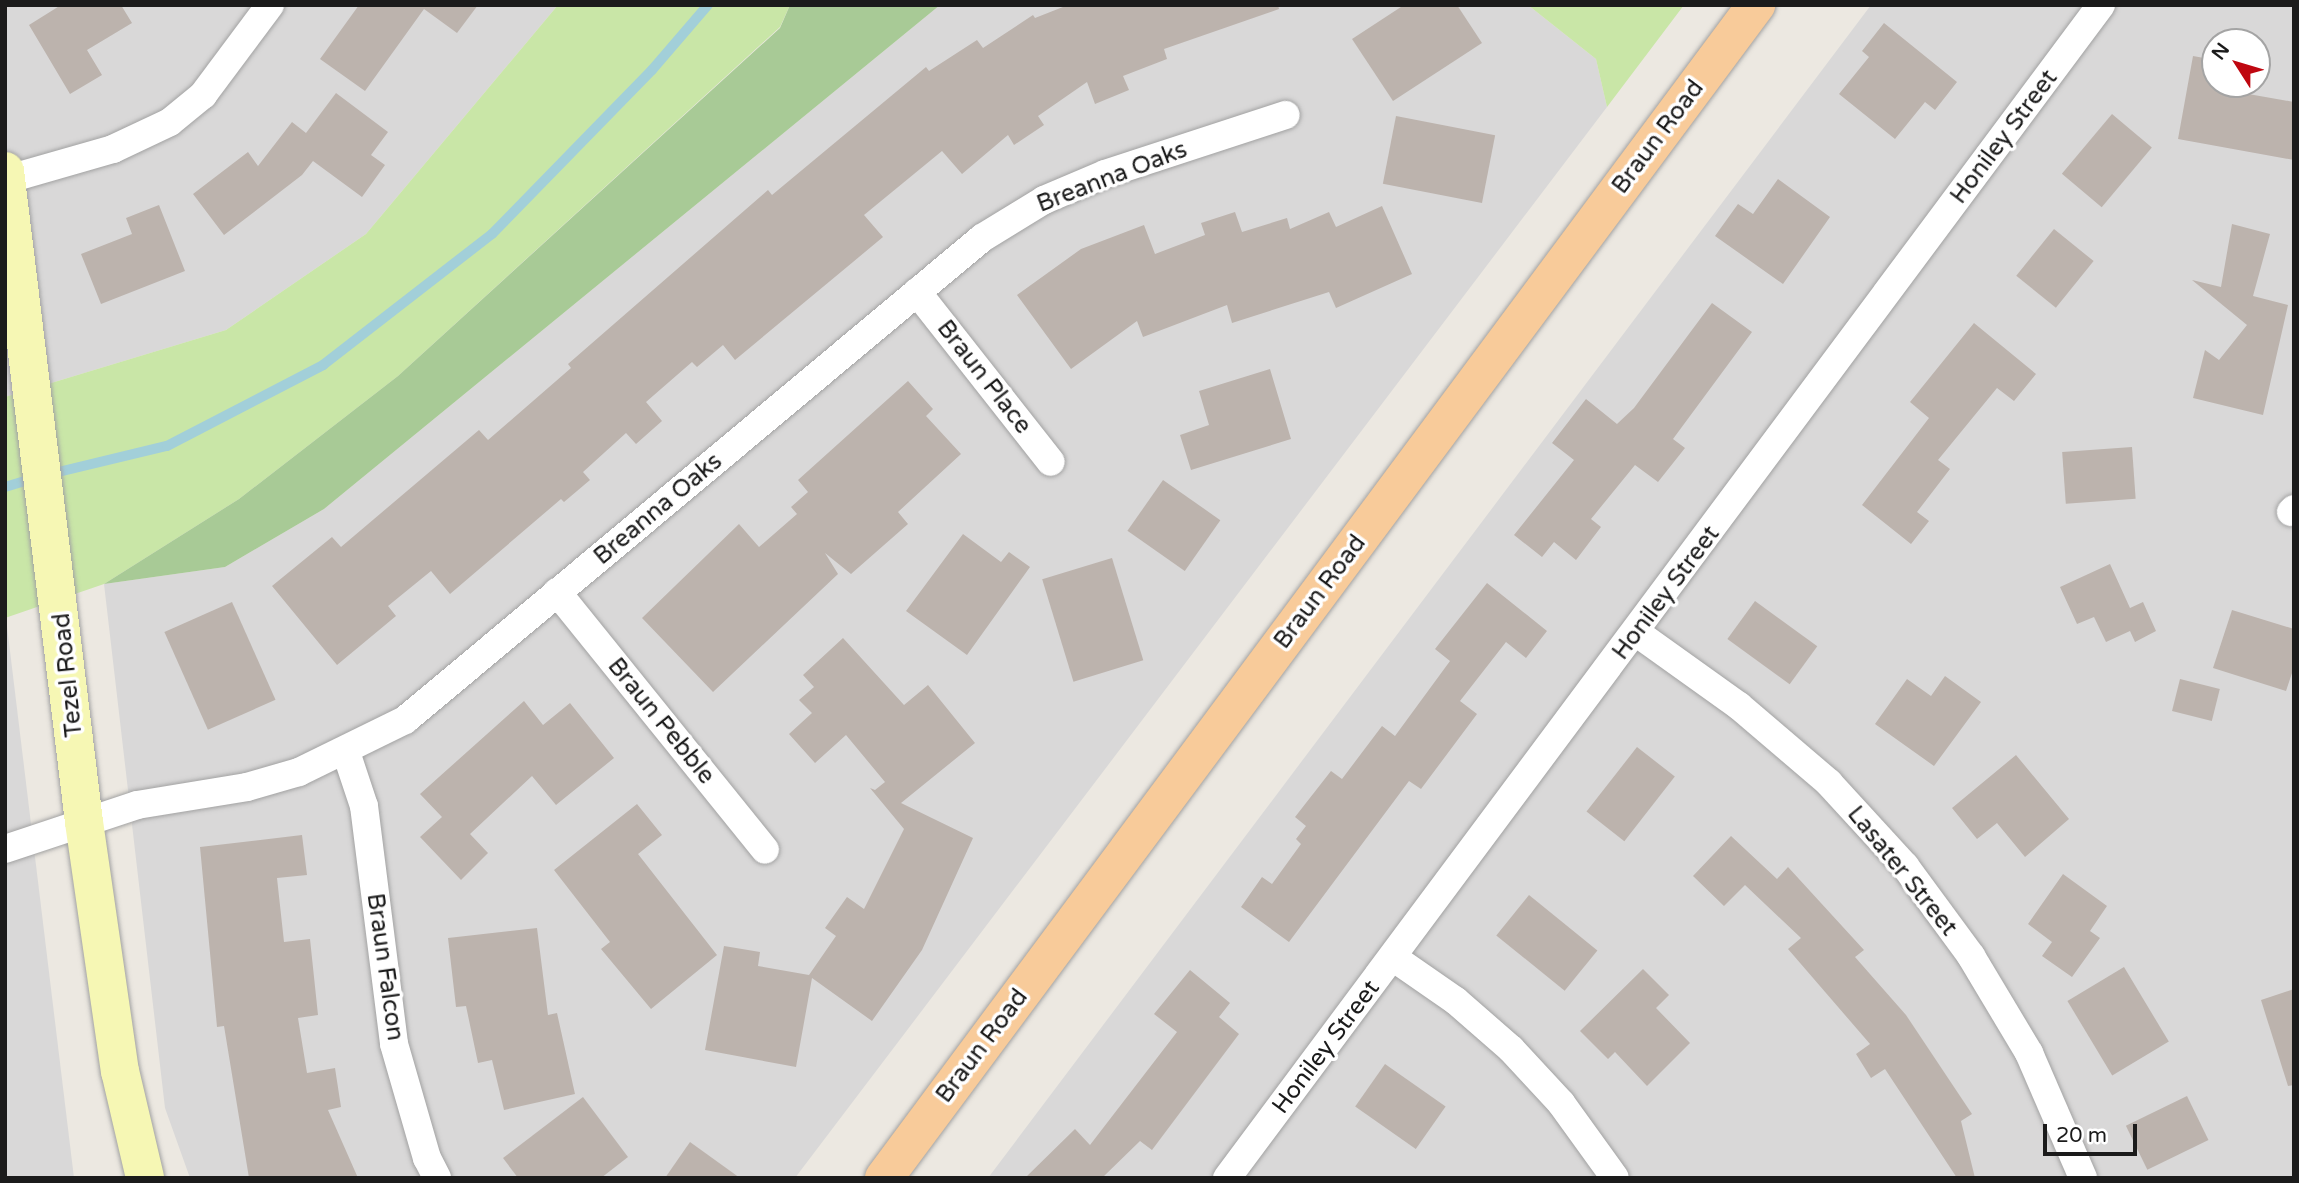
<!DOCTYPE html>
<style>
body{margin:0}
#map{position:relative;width:2299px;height:1183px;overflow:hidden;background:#ece8e1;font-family:"Varela Round",sans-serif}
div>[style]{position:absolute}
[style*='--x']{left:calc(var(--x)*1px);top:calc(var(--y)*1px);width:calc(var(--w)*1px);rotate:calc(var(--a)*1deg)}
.residential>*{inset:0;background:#d9d8d8}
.grass>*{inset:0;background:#c9e6a7}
.forest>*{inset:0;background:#a8ca96}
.stream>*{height:10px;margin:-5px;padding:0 5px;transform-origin:5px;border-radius:5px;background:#a2cfd9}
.building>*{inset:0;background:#bcb3ad;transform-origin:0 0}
.roads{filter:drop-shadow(0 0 2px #a2a2a2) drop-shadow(0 0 2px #a2a2a2)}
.street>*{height:28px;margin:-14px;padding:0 14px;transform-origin:14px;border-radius:14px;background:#fff}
.secondary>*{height:38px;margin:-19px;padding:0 19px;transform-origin:19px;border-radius:19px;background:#f6f7b4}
.primary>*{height:38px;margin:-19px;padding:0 19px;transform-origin:19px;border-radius:19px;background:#f8cb9a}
span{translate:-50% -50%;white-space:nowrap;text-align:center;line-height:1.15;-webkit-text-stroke:7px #fff;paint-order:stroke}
.street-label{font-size:24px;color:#1b1b1b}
.frame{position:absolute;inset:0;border:7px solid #1b1b1b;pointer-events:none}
.north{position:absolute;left:2201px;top:28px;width:70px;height:70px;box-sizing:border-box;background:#fff;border:2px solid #a4a4a4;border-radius:50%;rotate:307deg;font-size:19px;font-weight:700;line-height:28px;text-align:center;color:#1b1b1b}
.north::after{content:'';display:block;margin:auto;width:24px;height:32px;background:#bf0710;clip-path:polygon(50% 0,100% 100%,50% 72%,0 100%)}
.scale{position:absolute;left:2043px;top:1124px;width:94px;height:32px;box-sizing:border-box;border:4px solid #1b1b1b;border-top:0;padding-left:9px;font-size:21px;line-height:24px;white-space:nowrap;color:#1b1b1b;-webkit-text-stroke:5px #fff;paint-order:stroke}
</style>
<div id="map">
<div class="residential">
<div style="clip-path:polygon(5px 5px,558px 5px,366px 234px,226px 330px,5px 397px)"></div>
<div style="clip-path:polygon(940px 5px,1528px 5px,1596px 59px,1607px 107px,795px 1178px,190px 1178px,165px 1108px,104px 584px,225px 567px,324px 509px)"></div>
<div style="clip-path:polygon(evenodd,1871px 5px,2294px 5px,2294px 1178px,988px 1178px,1871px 5px,2215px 42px,2257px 42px,2257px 84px,2215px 84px,2215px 42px)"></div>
<div style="clip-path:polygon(5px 618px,6px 618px,74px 1178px,5px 1178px)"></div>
</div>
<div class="grass">
<div style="clip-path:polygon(558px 5px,790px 5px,780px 27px,398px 376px,239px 499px,104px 584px,5px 618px,5px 397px,226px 330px,366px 234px)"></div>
<div style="clip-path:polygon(1528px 5px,1684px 5px,1607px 107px,1596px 59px)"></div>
</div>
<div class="forest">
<div style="clip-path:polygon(790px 5px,940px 5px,324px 509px,225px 567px,104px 584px,239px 499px,398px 376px,780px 28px)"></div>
</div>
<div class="stream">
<div style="--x:50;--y:474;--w:120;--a:-13.5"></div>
<div style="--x:167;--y:446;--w:176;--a:-27.4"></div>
<div style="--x:323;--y:365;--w:214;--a:-37.8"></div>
<div style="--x:492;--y:234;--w:229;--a:-45.7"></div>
<div style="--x:652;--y:70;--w:86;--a:-49.3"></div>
<div style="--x:5;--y:487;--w:31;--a:-17"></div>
</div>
<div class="building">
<div style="clip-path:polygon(61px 5px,121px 5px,132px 23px,87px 50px,102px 75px,70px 94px,29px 25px)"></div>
<div style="clip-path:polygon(359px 5px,478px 5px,457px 33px,424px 9px,365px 91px,320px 59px)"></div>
<div style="clip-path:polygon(1068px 5px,1278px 5px,1279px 9px,1164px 49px,1167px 59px,1123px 76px,1129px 90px,1095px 104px,1087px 82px,1038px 116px,1044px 125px,1014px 145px,1008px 135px,962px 174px,942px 151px,864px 215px,883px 237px,853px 262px,735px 360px,723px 345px,697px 367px,692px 362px,646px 402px,662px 421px,636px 444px,626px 433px,583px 472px,590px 480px,564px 502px,561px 499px,450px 594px,431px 571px,388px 606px,396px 616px,337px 665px,272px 586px,332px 537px,341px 547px,479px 430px,488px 440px,571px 368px,568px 364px,768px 190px,772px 195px,926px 67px,929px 71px,977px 40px,983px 48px,1033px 15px,1035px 18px)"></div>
<div style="clip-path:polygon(1404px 5px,1457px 5px,1482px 43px,1393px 101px,1352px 39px)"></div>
<div style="clip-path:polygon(1884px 23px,1957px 82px,1935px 110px,1925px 102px,1895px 139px,1839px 94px,1869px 57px,1862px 51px)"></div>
<div style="clip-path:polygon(2193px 56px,2215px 60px,2215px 84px,2221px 84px,2220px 89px,2294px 102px,2294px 160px,2178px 139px)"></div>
<div style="clip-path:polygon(336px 93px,388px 132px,371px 155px,385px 165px,362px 197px,313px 161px,302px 175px,224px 235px,193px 194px,248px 152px,258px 166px,292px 122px,306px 133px)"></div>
<div style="left:2112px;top:114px;width:52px;height:78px;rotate:40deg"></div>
<div style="left:1396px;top:116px;width:101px;height:69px;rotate:11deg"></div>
<div style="clip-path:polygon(1778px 179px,1830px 217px,1783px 284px,1715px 236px,1738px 204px,1753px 214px)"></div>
<div style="clip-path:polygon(159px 205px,185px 271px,101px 304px,81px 254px,132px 234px,126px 218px)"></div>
<div style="clip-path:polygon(1382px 206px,1412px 274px,1336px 308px,1329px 292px,1232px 323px,1227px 305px,1143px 337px,1137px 321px,1071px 369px,1017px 295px,1081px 249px,1144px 225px,1155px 254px,1205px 235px,1201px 223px,1235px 212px,1242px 232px,1287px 218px,1290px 229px,1329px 212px,1336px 227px)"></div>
<div style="clip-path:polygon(2232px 224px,2270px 234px,2253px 296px,2288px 305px,2263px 415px,2193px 398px,2205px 350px,2219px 360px,2247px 325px,2192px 280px,2221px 287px)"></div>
<div style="left:2054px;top:229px;width:51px;height:60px;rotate:39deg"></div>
<div style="clip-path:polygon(1712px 303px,1752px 332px,1673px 439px,1685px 448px,1658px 482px,1635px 465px,1591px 519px,1601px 527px,1576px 560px,1554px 542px,1542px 557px,1514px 535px,1574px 460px,1552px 443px,1586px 399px,1617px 424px,1634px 408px)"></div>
<div style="clip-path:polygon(1974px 323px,2036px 374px,2014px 401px,1997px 388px,1938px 460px,1950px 469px,1917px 512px,1929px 521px,1911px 544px,1862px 505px,1929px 418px,1910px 402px)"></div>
<div style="clip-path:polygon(1270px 369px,1291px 439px,1191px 470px,1180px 435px,1209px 425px,1199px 391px)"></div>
<div style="clip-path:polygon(908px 381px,933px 409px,926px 416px,961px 454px,898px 512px,908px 524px,851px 574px,825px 553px,838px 574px,713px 692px,642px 618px,739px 524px,759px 547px,797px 514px,791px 507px,808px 492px,798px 480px)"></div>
<div style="left:2132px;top:447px;width:52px;height:70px;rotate:86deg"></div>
<div style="left:1163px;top:480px;width:70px;height:62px;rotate:35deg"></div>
<div style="clip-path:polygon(963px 534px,1001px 562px,1009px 552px,1030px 567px,967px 655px,906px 611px)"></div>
<div style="left:1112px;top:558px;width:107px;height:73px;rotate:73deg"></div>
<div style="clip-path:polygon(2110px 564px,2130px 608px,2143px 602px,2156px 631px,2135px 642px,2130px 631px,2106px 642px,2094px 617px,2077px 624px,2060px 587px)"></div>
<div style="clip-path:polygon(1487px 583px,1547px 631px,1526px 658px,1506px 642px,1460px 701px,1477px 714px,1421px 789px,1409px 781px,1289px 942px,1241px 907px,1262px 877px,1272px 884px,1301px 844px,1296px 839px,1306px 826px,1295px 817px,1331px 771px,1342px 779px,1382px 726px,1395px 736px,1450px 661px,1435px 649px)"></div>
<div style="left:1755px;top:601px;width:77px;height:47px;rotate:36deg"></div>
<div style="left:232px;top:602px;width:107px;height:74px;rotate:66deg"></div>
<div style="clip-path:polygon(2232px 610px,2294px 629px,2294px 667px,2286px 691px,2213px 668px)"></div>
<div style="clip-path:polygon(843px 638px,904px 705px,928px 685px,975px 743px,901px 803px,973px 838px,922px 950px,872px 1021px,812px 978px,796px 1067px,705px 1050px,724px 946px,760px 952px,758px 966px,809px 975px,836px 936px,825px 928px,847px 897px,864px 909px,904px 829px,870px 788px,875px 790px,885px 782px,846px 735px,815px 763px,789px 734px,812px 713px,799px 700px,814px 687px,803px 675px)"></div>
<div style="clip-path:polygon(1945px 676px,1981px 702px,1934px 766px,1875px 724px,1907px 679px,1931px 696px)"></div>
<div style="left:2180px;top:679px;width:41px;height:33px;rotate:14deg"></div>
<div style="clip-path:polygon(524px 701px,543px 725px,570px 703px,614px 758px,556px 805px,532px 776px,470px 834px,488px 853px,461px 880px,420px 837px,442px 817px,420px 794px)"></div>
<div style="left:1637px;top:747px;width:48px;height:82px;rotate:38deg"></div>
<div style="clip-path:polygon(2016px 755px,2069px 819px,2025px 857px,1997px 823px,1977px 839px,1952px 808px)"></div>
<div style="clip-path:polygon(637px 804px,662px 835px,638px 854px,717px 955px,651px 1009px,601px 949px,610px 942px,554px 870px)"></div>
<div style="clip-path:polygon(302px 835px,307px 875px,277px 878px,284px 942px,310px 939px,318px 1015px,298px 1018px,307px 1073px,335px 1068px,341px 1107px,328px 1110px,358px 1178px,249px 1178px,224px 1026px,217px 1027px,200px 847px)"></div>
<div style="clip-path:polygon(1731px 836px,1777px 879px,1788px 867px,1864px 950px,1855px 957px,1906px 1015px,1972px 1114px,1961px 1121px,1975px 1178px,1957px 1178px,1885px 1069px,1871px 1078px,1856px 1054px,1870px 1044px,1788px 949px,1801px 938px,1745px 885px,1724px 906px,1693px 876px)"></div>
<div style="clip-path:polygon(2063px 874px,2107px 906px,2090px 931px,2100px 938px,2072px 977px,2042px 956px,2052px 942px,2028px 924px)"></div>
<div style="left:1529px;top:895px;width:88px;height:52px;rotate:39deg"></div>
<div style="clip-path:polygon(537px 928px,548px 1015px,557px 1013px,575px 1094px,504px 1110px,492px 1060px,478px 1063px,466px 1006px,456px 1007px,448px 938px)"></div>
<div style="left:2124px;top:967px;width:87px;height:66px;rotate:59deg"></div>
<div style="clip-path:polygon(1643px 969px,1669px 995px,1656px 1008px,1690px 1043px,1647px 1086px,1615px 1052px,1608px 1059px,1580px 1031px)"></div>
<div style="clip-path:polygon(1190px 970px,1230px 1003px,1219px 1017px,1239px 1034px,1152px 1150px,1140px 1141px,1102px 1178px,1025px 1178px,1075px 1129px,1090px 1145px,1177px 1032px,1154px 1014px)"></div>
<div style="clip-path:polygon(2294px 989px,2294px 1085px,2288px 1086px,2261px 1000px)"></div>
<div style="left:1385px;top:1064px;width:74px;height:52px;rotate:35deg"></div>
<div style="left:2187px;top:1096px;width:49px;height:68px;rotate:64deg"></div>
<div style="clip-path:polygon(583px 1097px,628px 1157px,601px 1178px,518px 1178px,503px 1158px)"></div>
<div style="clip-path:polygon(690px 1142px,740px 1178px,665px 1178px)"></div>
</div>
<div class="roads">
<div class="street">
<div style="--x:5;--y:180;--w:112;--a:-16"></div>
<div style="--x:113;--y:149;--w:63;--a:-25.3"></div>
<div style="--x:170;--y:122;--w:43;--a:-39.3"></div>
<div style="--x:203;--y:95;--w:112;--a:-53.3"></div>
<div style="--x:917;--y:292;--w:216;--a:51.8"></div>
<div style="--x:2291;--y:512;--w:4;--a:-45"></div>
<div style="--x:557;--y:592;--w:331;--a:51.1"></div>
<div style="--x:1637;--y:633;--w:125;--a:35.6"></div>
<div style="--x:1739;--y:706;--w:118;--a:40.5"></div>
<div style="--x:1829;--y:783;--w:113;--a:47.5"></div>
<div style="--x:1905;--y:866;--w:112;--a:53.7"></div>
<div style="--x:1971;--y:956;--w:113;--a:59.1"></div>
<div style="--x:2029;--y:1053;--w:136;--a:66.6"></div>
<div style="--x:346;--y:752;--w:57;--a:71.6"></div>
<div style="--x:364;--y:806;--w:240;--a:82.8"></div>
<div style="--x:394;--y:1044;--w:119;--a:73.9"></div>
<div style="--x:427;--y:1158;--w:22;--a:63"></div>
<div style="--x:5;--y:849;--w:139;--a:-18.4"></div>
<div style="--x:137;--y:805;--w:111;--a:-9.3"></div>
<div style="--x:247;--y:787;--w:54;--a:-16.1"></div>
<div style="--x:299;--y:772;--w:118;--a:-26.1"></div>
<div style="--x:405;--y:720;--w:752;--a:-39.87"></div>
<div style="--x:982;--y:238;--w:73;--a:-31.5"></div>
<div style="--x:1044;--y:200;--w:66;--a:-23.1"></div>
<div style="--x:1105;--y:174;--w:190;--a:-18.1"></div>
<div style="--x:1394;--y:958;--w:75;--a:34.7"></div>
<div style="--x:1456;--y:1001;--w:73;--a:41.1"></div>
<div style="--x:1511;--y:1049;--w:74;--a:47.2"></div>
<div style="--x:1561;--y:1103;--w:92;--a:54.2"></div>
<div style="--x:1227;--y:1178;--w:1463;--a:-53.31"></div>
</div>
<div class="secondary">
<div style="--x:5;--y:171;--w:656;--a:83.08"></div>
<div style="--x:84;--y:822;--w:252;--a:81.8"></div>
<div style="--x:120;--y:1071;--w:110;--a:76.8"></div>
</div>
<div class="primary">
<div style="--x:884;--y:1178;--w:1462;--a:-53.37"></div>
</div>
</div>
<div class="street-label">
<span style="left:1658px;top:137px;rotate:-53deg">Braun Road</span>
<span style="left:2004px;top:137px;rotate:-53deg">Honiley Street</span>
<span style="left:1112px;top:177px;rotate:-21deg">Breanna Oaks</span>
<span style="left:984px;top:377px;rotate:52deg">Braun Place</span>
<span style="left:658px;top:509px;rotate:-40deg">Breanna Oaks</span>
<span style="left:1320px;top:592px;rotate:-53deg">Braun Road</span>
<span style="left:1666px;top:593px;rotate:-53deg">Honiley Street</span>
<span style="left:68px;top:675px;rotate:-96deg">Tezel Road</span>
<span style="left:661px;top:721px;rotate:51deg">Braun Pebble</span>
<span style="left:1902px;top:871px;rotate:51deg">Lasater Street</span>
<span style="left:385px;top:967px;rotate:82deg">Braun Falcon</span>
<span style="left:982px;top:1046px;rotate:-53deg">Braun Road</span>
<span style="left:1326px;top:1047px;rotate:-53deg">Honiley Street</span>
</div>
<div class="frame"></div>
<div class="north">N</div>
<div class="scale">20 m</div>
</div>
